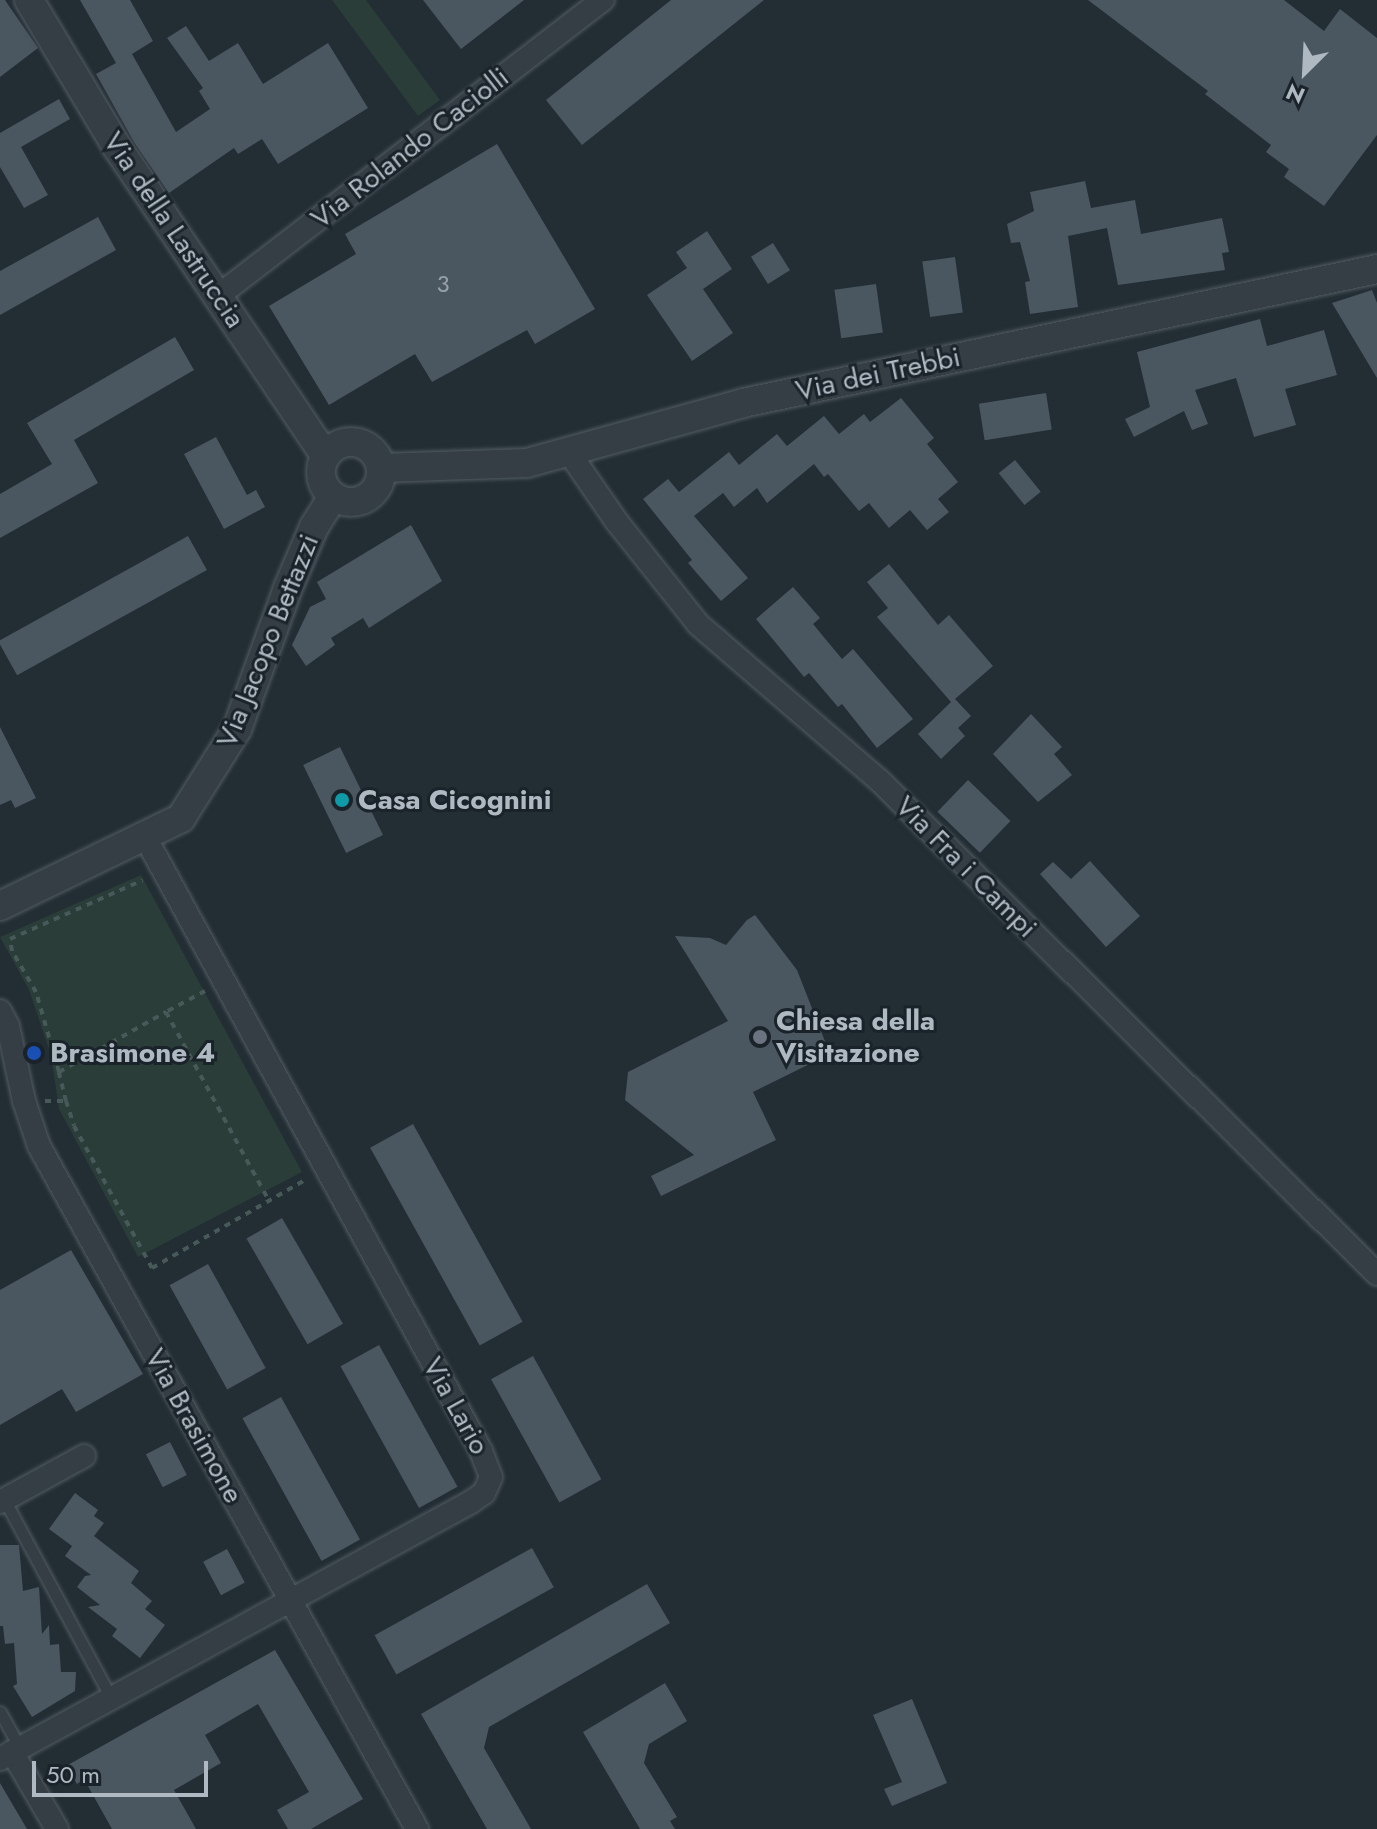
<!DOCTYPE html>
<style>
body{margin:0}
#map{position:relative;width:1377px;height:1829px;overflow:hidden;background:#222d34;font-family:Jost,sans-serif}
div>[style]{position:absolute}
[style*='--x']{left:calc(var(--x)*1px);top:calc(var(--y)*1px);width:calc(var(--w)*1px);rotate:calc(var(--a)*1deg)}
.green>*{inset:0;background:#2a3d39}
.building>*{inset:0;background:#4a5760;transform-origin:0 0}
.path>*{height:4px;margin-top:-2px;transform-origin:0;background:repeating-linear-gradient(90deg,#485959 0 6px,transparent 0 12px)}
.roads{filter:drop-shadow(0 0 2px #535c63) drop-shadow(0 0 2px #535c63)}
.service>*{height:11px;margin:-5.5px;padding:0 5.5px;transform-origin:5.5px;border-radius:5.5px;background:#353e45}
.minor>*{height:22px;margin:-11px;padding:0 11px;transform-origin:11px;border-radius:11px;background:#353e45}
.tertiary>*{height:28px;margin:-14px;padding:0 14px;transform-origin:14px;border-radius:14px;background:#353e45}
.tertiary>.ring{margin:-14px;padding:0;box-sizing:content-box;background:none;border:28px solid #353e45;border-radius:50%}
.dots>*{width:22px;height:22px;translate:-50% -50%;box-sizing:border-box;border:4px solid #1b232a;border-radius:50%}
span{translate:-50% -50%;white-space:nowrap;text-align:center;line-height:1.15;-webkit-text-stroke:6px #1b232a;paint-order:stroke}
.number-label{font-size:24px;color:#96a0aa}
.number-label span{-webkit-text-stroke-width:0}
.street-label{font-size:28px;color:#afb9c2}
.poi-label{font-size:28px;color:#afb9c2;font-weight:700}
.left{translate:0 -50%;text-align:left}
.north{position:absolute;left:1265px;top:32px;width:80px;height:80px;-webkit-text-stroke:6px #1b232a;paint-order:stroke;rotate:204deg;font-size:22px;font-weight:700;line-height:32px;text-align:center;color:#afb9c2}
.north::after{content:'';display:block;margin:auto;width:28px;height:36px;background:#afb9c2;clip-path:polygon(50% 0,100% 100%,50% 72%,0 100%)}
.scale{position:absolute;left:32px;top:1761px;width:176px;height:36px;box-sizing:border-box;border:4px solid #afb9c2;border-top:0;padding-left:10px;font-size:24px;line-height:28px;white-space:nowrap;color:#afb9c2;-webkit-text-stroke:6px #1b232a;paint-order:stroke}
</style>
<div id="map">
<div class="green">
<div style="clip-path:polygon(332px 0,366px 0,440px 100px,418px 116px)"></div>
<div style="clip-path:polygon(141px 875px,302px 1172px,138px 1257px,59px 1109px,51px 1055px,29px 990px,0 937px)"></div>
</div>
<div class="building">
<div style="clip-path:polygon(0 0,5px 0,38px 48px,0 77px)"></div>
<div style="clip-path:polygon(80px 0,130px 0,153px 41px,132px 54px,176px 132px,210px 109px,199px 91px,203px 88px,167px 38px,186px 26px,209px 61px,238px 43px,263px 84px,328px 43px,368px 108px,278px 164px,262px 139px,238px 154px,234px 148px,169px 193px,134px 142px,96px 74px,116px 63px)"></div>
<div style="clip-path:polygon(423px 0,524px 0,461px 49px)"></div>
<div style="clip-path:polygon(671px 0,764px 0,582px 145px,546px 100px)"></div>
<div style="clip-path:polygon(1088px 0,1284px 0,1324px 31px,1340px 9px,1377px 38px,1377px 135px,1324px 206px,1284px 177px,1289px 169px,1266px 152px,1271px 145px,1205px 94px,1208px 91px)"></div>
<div style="clip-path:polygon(59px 99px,70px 119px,21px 147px,48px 195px,24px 208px,0 167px,0 133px)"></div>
<div style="clip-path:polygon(497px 144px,595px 309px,535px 344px,527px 330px,432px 382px,415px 354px,329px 405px,269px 306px,356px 254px,345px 234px)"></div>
<div style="clip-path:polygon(1085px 181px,1091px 208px,1135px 200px,1141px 234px,1222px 218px,1229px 252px,1222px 253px,1225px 270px,1118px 285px,1107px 228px,1068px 236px,1078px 307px,1030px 314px,1025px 282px,1030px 281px,1020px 242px,1011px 243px,1007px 224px,1034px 211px,1030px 192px)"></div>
<div style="clip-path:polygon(98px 217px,116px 250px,0 315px,0 271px)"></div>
<div style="clip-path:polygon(707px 231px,732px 269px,703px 289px,733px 333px,692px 361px,647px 295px,687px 268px,676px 252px)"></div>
<div style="left:773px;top:243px;width:32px;height:26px;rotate:58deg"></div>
<div style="left:955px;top:257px;width:56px;height:33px;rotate:82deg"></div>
<div style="left:876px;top:284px;width:49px;height:42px;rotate:82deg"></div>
<div style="clip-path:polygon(1372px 290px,1377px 303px,1377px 378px,1332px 303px)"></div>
<div style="clip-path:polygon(1260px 319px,1267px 346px,1324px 330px,1337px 375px,1285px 389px,1296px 425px,1254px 437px,1236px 378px,1195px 390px,1208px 424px,1192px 430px,1184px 411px,1134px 437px,1125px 419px,1150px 407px,1137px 352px)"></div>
<div style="clip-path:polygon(175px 337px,194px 370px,74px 440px,98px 483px,0 538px,0 494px,52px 464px,27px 423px)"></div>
<div style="left:1046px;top:393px;width:37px;height:68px;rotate:81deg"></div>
<div style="clip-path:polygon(901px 398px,934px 438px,927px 444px,958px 482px,938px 499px,949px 512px,927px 530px,910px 510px,889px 528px,869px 503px,859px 511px,828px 474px,824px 477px,814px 464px,767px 503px,757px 488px,734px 507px,723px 493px,694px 516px,748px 578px,721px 601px,688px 563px,692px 560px,643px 499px,668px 479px,679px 492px,729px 452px,739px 465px,777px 434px,787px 446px,824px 416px,839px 434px,864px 414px,870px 422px)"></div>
<div style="clip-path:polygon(216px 437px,247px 495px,256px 490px,265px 507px,224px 529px,184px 454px)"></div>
<div style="left:1015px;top:460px;width:41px;height:21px;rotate:51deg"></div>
<div style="clip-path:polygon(411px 525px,442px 581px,369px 628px,363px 618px,331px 638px,335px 645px,306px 666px,292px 645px,310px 607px,326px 599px,317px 582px)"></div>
<div style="left:188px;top:536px;width:39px;height:217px;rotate:61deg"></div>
<div style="clip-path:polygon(889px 564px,938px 625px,949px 615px,993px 666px,955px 699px,971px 716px,958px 728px,965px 736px,941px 759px,918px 734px,951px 702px,877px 617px,888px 608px,867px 582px)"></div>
<div style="clip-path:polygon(793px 587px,820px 618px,813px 624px,842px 659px,853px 649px,913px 719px,877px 748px,842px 704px,838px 707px,809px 673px,804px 677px,756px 619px)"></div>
<div style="clip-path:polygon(1031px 714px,1062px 747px,1054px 754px,1072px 775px,1038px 802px,993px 754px)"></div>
<div style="clip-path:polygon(0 727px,36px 798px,15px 808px,11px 800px,0 805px)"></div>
<div style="left:340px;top:747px;width:98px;height:41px;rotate:64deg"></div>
<div style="left:968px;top:780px;width:59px;height:44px;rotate:44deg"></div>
<div style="clip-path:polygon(1090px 861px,1140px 916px,1106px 947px,1040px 874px,1053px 862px,1071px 879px)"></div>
<div style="clip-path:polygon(755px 915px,797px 970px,830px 1054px,753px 1092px,776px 1140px,661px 1196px,651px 1176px,694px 1155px,625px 1100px,628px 1072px,728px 1021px,675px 936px,710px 938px,726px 945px,747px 920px)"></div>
<div style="left:413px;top:1124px;width:226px;height:49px;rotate:61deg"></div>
<div style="left:282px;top:1218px;width:122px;height:41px;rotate:60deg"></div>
<div style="clip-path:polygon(71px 1250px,143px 1374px,76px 1412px,62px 1389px,0 1425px,0 1290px)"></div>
<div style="left:208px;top:1264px;width:119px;height:44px;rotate:61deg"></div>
<div style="left:379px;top:1345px;width:162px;height:44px;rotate:61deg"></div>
<div style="left:533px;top:1356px;width:141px;height:48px;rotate:61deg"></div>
<div style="left:281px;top:1397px;width:163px;height:44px;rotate:61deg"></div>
<div style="left:170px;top:1442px;width:37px;height:27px;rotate:63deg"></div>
<div style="clip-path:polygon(75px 1493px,98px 1510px,94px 1516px,104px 1523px,94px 1536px,139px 1571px,131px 1583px,152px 1601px,145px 1609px,165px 1625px,140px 1658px,112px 1636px,117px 1629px,88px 1607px,100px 1605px,77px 1587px,85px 1576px,91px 1575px,65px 1556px,72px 1546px,49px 1529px)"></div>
<div style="clip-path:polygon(0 1545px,19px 1545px,23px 1591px,39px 1587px,42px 1634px,49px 1625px,50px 1645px,59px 1644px,61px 1672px,76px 1672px,75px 1691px,32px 1717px,13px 1686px,17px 1684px,14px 1643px,5px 1644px,3px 1626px,0 1626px)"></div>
<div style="left:532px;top:1548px;width:45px;height:180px;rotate:61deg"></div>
<div style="left:227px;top:1549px;width:38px;height:27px;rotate:62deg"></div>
<div style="clip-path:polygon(647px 1584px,670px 1623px,489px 1727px,484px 1748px,531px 1829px,487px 1829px,421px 1714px)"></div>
<div style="clip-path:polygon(275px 1650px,363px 1799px,311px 1829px,288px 1829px,277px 1810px,309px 1792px,258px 1704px,205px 1735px,221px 1763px,174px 1790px,196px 1829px,112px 1829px,84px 1779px,77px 1784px,66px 1766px)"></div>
<div style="clip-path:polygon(665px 1683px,687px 1721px,649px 1744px,644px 1763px,677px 1817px,670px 1821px,675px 1829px,640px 1829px,583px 1732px)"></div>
<div style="clip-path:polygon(912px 1699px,947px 1783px,892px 1806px,884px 1789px,902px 1782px,873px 1715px)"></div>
<div style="clip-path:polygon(0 1783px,27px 1829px,0 1829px)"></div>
</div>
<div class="path">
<div style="--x:205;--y:991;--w:44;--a:151.7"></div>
<div style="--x:166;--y:1012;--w:213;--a:61.4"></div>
<div style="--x:59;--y:1072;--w:83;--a:-106"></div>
<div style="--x:36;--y:992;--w:48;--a:-120.3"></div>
<div style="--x:12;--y:951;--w:12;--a:-99"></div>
<div style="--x:10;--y:939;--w:145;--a:-23.9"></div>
<div style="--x:45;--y:1101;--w:21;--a:0"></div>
<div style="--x:66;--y:1101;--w:30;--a:-104"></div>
<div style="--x:59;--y:1072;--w:123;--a:-29.3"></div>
<div style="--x:66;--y:1101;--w:26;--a:72"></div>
<div style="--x:74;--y:1126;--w:162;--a:61.2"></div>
<div style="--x:152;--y:1268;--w:179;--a:-29.9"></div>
</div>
<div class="roads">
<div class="service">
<div style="--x:4;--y:1499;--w:226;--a:61.7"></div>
<div style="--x:0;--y:1712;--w:41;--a:60.9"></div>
</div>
<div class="minor">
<div style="--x:218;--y:296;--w:486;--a:-37.6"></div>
<div style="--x:568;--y:451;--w:86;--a:55.4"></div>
<div style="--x:617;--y:522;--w:130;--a:51.5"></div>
<div style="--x:698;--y:624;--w:240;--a:40.8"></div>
<div style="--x:880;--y:781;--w:700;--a:44.77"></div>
<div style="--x:0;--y:1011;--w:17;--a:62"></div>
<div style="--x:8;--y:1026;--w:77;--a:78"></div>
<div style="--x:24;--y:1101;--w:47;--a:71.6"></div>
<div style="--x:39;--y:1146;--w:781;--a:61.04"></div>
<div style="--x:0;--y:1502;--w:96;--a:-28.7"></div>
<div style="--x:12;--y:1752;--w:89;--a:59.7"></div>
<div style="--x:0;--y:1759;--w:537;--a:-28.62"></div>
<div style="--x:471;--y:1502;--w:16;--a:-35"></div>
<div style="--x:484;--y:1493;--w:17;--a:-66"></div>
<div style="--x:491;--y:1477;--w:28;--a:-111"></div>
<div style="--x:481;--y:1451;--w:702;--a:-118.68"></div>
</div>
<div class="tertiary">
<div style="--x:29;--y:0;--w:171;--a:59.1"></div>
<div style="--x:117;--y:147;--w:372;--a:56"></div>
<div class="ring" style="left:321px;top:442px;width:32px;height:32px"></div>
<div style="--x:381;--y:468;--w:146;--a:-2"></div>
<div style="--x:527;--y:463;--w:224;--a:-15.5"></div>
<div style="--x:743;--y:403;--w:648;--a:-11.93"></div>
<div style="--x:0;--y:906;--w:201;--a:-25.9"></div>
<div style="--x:181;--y:818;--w:105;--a:-57.8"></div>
<div style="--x:237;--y:729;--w:150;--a:-70.1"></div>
<div style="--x:288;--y:588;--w:66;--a:-66.9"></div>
<div style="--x:314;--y:527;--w:36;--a:-58"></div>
</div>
</div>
<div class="dots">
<div style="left:342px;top:800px;background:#0f9aa8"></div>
<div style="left:760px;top:1037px;background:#6b7280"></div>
<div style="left:34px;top:1053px;background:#1a4fb4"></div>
</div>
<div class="number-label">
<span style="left:443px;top:284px">3</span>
</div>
<div class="street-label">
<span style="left:410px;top:148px;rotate:-38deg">Via Rolando Caciolli</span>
<span style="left:174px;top:230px;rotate:56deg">Via della Lastruccia</span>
<span style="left:878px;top:374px;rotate:-12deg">Via dei Trebbi</span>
<span style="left:268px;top:641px;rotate:-68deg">Via Jacopo Bettazzi</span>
<span style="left:966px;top:867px;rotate:45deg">Via Fra i Campi</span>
<span style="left:456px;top:1406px;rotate:61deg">Via Lario</span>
<span style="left:194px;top:1426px;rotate:61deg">Via Brasimone</span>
</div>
<div class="poi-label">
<span class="left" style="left:358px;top:800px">Casa Cicognini</span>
<span class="left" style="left:776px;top:1037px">Chiesa della<br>Visitazione</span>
<span class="left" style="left:50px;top:1053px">Brasimone 4</span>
</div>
<div class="north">N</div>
<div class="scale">50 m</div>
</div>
